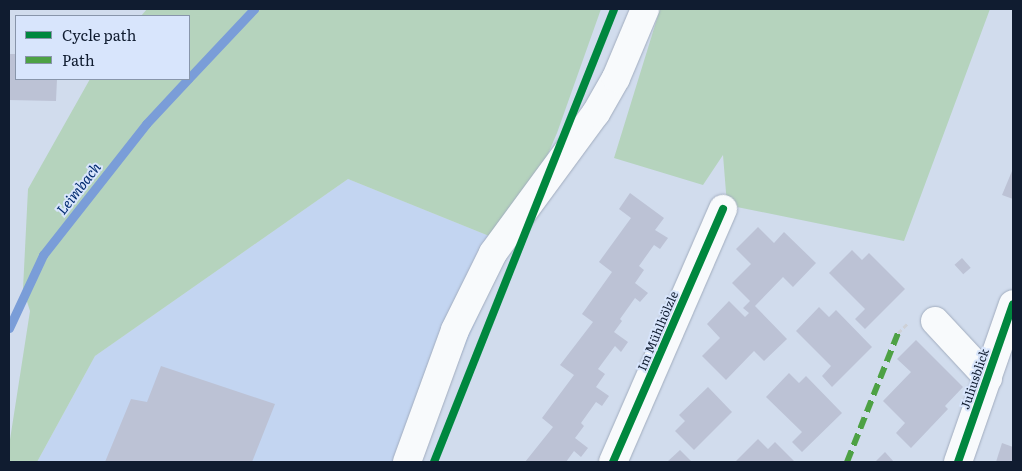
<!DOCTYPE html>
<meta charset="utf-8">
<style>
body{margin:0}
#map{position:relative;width:1022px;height:471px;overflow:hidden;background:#d1dced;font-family:Literata,serif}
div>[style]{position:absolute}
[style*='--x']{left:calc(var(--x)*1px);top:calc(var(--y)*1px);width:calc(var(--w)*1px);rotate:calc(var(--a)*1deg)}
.built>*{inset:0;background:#c3d5f1}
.green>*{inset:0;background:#b5d3bd}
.stream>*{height:9px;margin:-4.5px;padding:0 4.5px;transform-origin:4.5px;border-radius:4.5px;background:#7a9dd8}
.building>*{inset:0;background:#bcc2d5;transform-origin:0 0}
.path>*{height:3px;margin-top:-1.5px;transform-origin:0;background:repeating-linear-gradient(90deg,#ced1d7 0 5px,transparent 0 7.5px)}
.roads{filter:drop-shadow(0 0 1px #a1acbe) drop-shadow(0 0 1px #a1acbe)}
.minor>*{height:28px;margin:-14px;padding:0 14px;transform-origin:14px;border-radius:14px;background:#f8fafc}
.quiet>*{height:6px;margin-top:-3px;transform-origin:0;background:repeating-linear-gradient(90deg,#4da144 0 12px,transparent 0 18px)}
.cycleway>*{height:8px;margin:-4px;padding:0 4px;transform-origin:4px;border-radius:4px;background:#00873e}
span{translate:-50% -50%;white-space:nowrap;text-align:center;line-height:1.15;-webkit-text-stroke:4px #d8e5fc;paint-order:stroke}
.street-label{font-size:12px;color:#101c30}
.water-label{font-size:14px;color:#022b70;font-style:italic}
.frame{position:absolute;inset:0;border:10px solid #101c30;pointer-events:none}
.legend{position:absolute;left:15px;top:15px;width:175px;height:65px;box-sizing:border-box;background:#d8e5fc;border:1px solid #8895aa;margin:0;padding:6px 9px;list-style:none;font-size:15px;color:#101c30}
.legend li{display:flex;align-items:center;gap:10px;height:25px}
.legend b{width:25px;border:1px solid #8895aa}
</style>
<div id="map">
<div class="built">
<div style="clip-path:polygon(348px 179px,509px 244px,416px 462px,37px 462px,95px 356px)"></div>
</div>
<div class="green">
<div style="clip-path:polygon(147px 9px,601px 9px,557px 133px,509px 244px,348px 179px,95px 356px,37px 462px,9px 462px,9px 446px,30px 311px,23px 289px,28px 189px,90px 79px,189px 79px,189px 16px,141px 16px)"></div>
<div style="clip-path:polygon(660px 9px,990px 9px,904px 241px,727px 205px,723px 155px,703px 185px,614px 158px)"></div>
</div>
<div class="stream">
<div style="--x:189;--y:78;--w:95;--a:-46.7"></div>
<div style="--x:9;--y:328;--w:81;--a:-65"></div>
<div style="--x:43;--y:255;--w:167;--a:-51.8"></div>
<div style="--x:146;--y:124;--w:62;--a:-47"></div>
</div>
<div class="building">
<div style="clip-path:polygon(9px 54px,16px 54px,16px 79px,57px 79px,56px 101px,9px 100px)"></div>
<div style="clip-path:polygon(1012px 171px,1013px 172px,1013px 199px,1002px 195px)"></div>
<div style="clip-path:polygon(630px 193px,664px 218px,655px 230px,668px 238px,660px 249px,654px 245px,639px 266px,644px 270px,635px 283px,648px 293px,640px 302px,635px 298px,620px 319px,622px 321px,614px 332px,628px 342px,621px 352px,615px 346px,598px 369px,605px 374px,596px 387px,609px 396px,602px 406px,596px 402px,581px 423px,584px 426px,575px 438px,588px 448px,581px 457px,574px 451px,566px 462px,525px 462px,553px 427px,542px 418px,574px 375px,560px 365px,593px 322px,582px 314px,612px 272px,599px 262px,631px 218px,619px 209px)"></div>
<div style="clip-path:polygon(758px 227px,774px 243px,784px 232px,816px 263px,793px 287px,783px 277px,755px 306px,787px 339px,764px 361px,754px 351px,726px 380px,702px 356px,720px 338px,707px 324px,729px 301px,745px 317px,749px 313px,743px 308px,750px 301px,732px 283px,751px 264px,736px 249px)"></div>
<div style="clip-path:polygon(852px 250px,862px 260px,869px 253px,905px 289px,865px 329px,855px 319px,865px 309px,829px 273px)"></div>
<div style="left:962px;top:258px;width:13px;height:10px;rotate:48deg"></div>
<div style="clip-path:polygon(819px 307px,829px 317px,836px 310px,872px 347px,832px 387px,822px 376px,831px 366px,796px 331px)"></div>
<div style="clip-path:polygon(916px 340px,963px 387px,945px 406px,948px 409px,911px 448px,896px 433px,905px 423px,883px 401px,911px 372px,897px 359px)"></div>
<div style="clip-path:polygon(161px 366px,275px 404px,252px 462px,105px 462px,131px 399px,147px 402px)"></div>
<div style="clip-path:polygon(789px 373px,799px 383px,806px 376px,842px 413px,802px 452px,792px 442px,802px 432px,766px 397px)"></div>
<div style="clip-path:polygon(708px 387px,732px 412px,694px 450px,675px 431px,685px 421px,679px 415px)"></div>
<div style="clip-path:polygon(758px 439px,768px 449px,775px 442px,795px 462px,735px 462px)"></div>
<div style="clip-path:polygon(1002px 443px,1013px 447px,1013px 462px,996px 462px)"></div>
<div style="clip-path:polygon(680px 450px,692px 462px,667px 462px)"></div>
<div style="clip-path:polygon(885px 452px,894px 462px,875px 462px)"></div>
</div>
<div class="path">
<div style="--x:898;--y:333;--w:13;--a:-45"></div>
</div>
<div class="roads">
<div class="minor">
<div style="--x:935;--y:321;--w:78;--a:47.1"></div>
<div style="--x:407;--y:462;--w:140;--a:-70"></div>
<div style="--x:455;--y:330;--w:86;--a:-63.7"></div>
<div style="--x:493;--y:253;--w:174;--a:-53.7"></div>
<div style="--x:596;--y:113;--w:40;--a:-60.3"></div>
<div style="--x:616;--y:78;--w:75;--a:-67.2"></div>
<div style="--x:613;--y:462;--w:276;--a:-66.5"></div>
<div style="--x:958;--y:462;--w:167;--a:-70.8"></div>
</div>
</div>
<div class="quiet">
<div style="--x:847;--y:462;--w:139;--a:-68.4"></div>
</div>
<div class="cycleway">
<div style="--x:434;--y:462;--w:487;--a:-68.3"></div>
<div style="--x:613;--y:462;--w:276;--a:-66.5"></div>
<div style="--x:958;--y:462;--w:167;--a:-70.8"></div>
</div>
<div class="street-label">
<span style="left:658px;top:331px;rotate:-67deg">Im Mühlhölzle</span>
<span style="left:975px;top:379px;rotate:-71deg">Juliusblick</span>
</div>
<div class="water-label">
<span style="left:78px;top:188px;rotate:-52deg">Leimbach</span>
</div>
<div class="frame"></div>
<ul class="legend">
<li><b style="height:6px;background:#00873e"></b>Cycle path</li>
<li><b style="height:6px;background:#4da144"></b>Path</li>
</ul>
</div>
